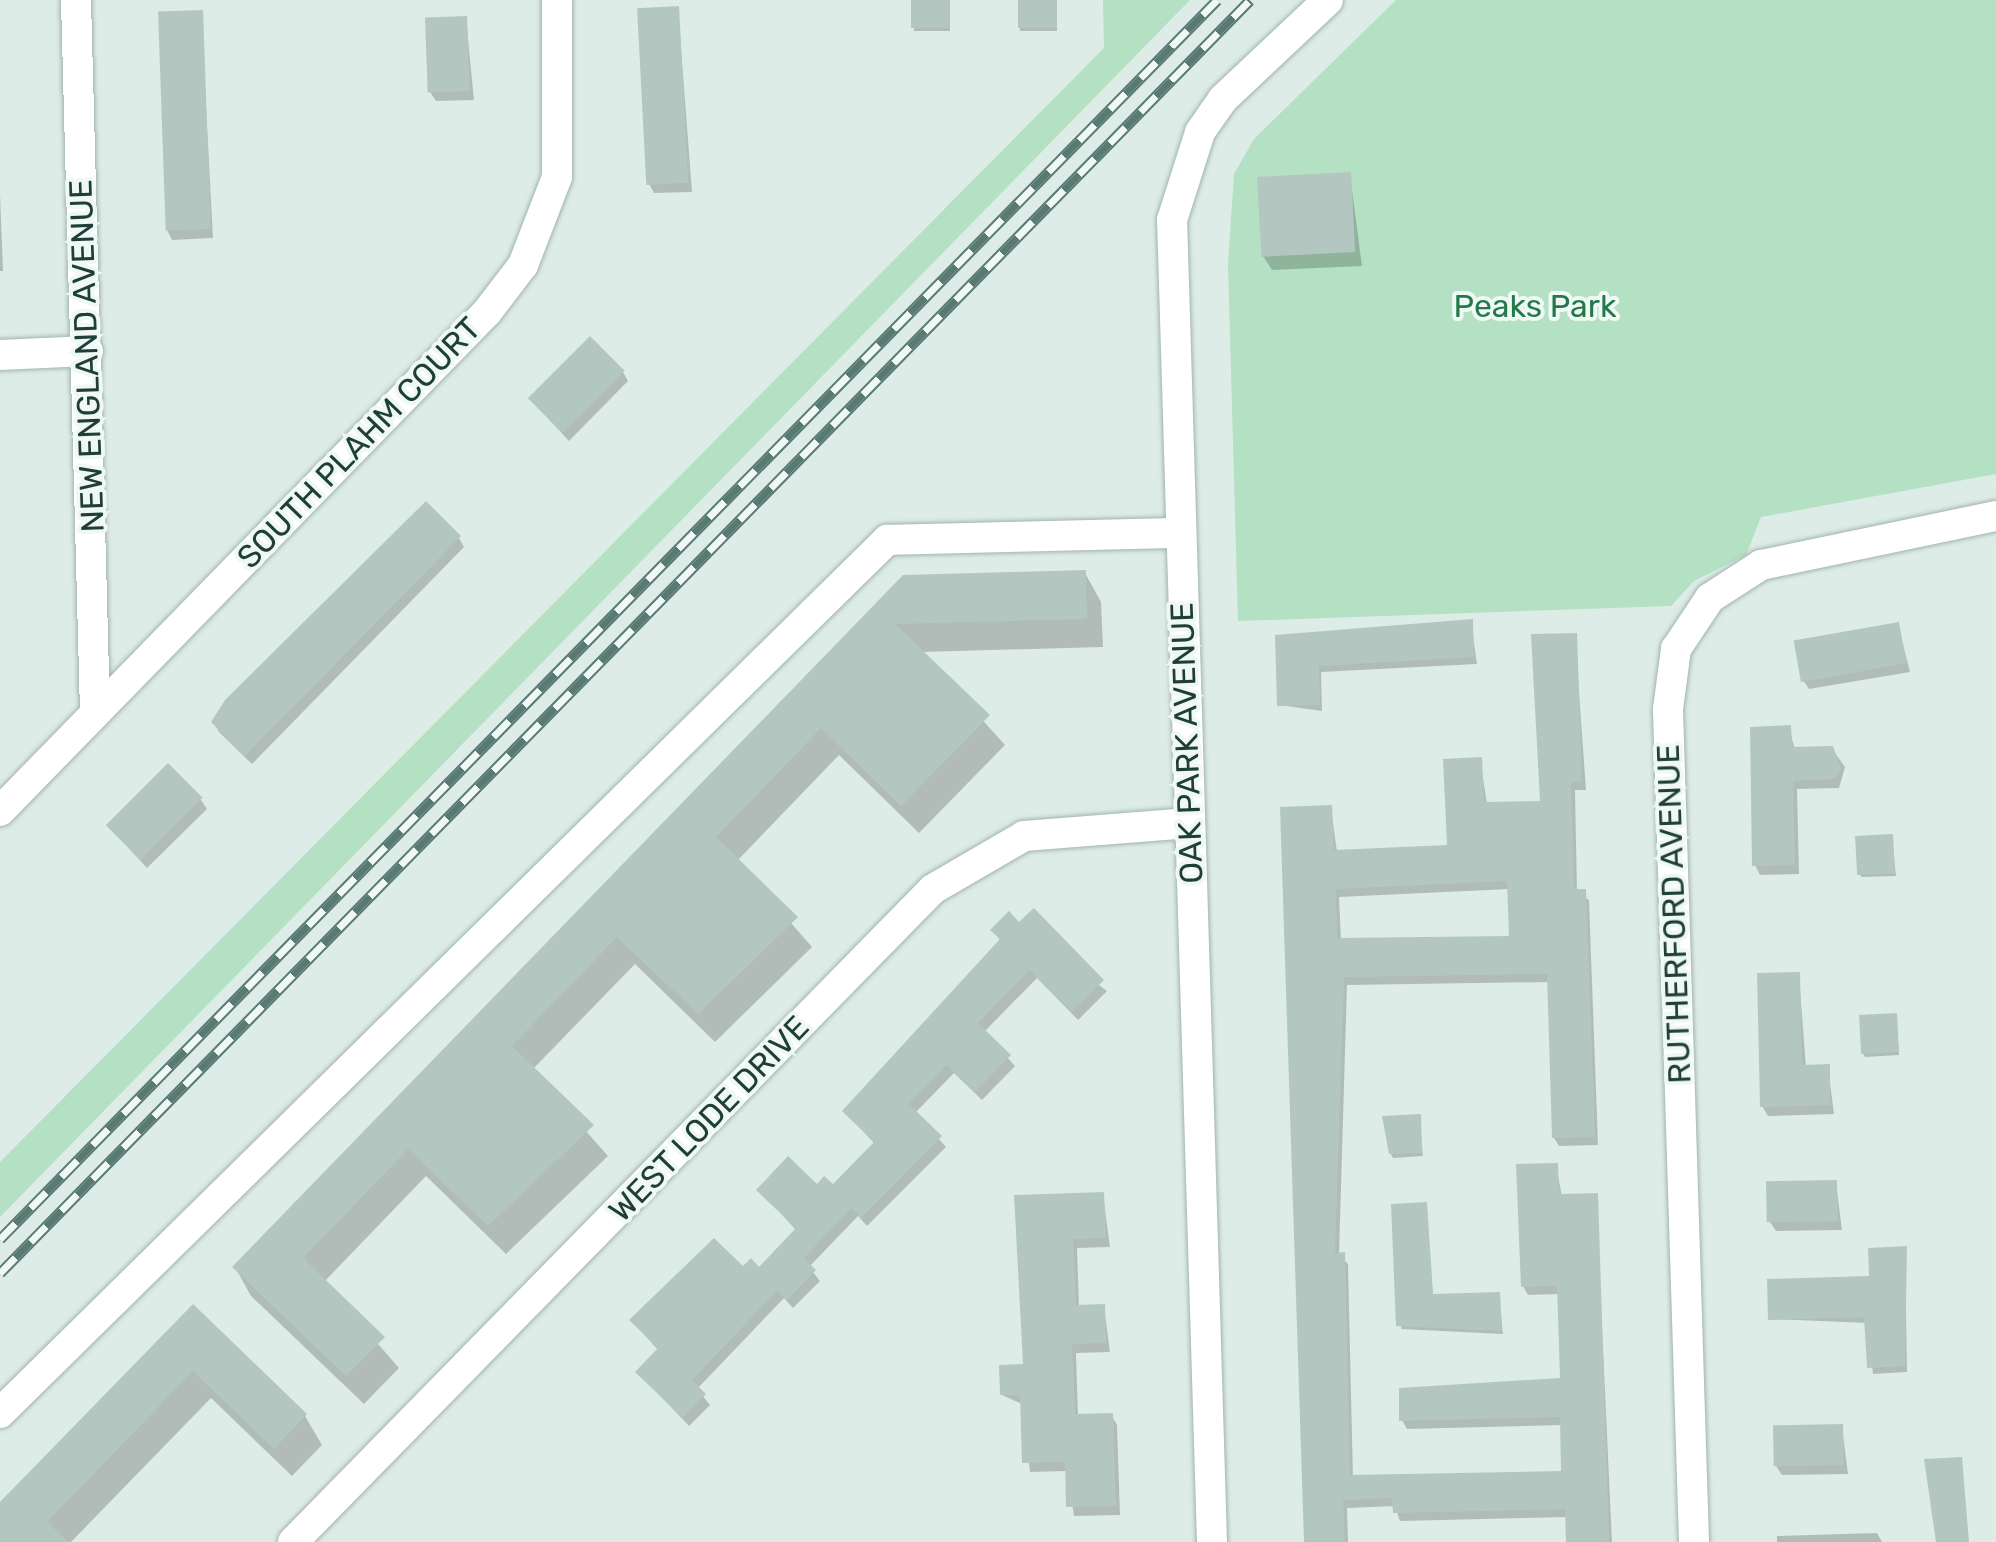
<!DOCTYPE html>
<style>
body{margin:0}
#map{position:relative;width:1996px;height:1542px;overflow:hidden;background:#deece7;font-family:Rubik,sans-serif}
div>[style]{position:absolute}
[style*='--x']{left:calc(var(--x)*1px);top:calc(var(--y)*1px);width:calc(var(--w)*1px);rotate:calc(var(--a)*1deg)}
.green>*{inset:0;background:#b4e0c3}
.shadow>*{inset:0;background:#0003;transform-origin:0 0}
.building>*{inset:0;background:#b3c7c0;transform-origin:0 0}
.roads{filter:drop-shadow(0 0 2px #a1b4af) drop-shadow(0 0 2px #a1b4af)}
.street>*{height:30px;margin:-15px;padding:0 15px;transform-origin:15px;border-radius:15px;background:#fff}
.rail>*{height:11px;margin-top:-5.5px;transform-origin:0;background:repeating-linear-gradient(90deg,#eff8f4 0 22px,#587a73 0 44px);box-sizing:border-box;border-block:2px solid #587a73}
span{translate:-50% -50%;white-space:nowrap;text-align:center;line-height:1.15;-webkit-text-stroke:8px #eff8f4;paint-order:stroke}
.park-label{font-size:32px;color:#23794a}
.street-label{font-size:32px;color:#1e3e37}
</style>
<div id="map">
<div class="green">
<div style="clip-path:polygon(1103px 0,1190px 0,0 1217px,0 1162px,1104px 48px)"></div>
<div style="clip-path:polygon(1396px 0,1996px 0,1996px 474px,1761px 517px,1746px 555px,1694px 581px,1671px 606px,1238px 621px,1228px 264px,1234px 174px,1254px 139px)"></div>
</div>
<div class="shadow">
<div style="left:914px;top:0;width:36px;height:31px"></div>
<div style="left:1020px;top:0;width:37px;height:31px"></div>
<div style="clip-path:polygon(678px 9px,692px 192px,654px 193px,649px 184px)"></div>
<div style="clip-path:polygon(201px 12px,213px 238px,172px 240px,167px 230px)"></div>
<div style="clip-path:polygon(466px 18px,474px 100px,436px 101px,430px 92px)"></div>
<div style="clip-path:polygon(1350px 175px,1362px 266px,1272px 270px,1263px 256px)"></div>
<div style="clip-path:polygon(0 193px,3px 271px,0 271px)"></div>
<div style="clip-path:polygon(623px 372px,628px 381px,569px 441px,531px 400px)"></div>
<div style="clip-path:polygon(459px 538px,464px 547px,252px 764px,219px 732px,214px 723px)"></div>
<div style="clip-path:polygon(1085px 573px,1101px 602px,1103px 647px,921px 652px,1005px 745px,919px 833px,839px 755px,737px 861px,812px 947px,715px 1042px,635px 964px,532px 1070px,608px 1156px,506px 1254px,426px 1176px,324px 1282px,399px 1368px,364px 1404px,251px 1296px,235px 1267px,904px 578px)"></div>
<div style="clip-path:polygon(1471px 622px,1477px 664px,1321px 672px,1322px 711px,1279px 705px,1278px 637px)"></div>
<div style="clip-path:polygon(1898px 625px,1910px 672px,1809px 689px,1803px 680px)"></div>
<div style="clip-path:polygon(evenodd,1575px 636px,1586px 790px,1575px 790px,1577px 892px,1589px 900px,1598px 1145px,1559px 1146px,1554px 1138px,1550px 982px,1347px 985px,1339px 1255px,1348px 1264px,1353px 1478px,1564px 1473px,1563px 1425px,1407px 1429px,1402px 1420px,1563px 1380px,1559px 1294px,1528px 1295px,1523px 1286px,1556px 1165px,1562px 1197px,1596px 1196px,1612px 1542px,1569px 1542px,1568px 1517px,1400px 1521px,1395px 1506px,1347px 1508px,1348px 1542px,1306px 1542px,1331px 808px,1337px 852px,1450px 847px,1480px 759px,1487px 804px,1543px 803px,1575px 636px,1510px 889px,1511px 939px,1341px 941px,1339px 897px,1510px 889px)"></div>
<div style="clip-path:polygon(1789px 728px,1795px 750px,1832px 749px,1845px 767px,1839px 788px,1797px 789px,1799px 874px,1760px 875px,1755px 865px)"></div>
<div style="clip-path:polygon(201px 800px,207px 809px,147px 868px,109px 827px)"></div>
<div style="clip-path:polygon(1892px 837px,1896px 876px,1862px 877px,1859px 874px)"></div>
<div style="clip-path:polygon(1019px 926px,1107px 991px,1078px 1020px,1037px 978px,984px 1032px,1015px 1066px,982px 1100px,954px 1073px,915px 1113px,946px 1147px,867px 1226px,858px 1216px,809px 1267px,820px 1281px,793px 1308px,784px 1298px,697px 1389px,710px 1405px,689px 1426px,638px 1372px,659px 1351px,632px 1321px,759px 1270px,797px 1231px,759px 1190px,833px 1188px,875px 1144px,845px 1112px,1001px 942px,994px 930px)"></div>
<div style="clip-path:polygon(1799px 975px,1806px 1068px,1828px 1067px,1834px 1114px,1768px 1116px,1762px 1106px)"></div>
<div style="clip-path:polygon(1896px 1016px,1899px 1055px,1865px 1057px,1863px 1053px)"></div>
<div style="clip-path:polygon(1419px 1116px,1423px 1156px,1393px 1158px,1391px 1154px)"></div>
<div style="clip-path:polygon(1836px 1183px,1842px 1230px,1776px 1231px,1770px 1222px)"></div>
<div style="clip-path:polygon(1103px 1195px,1110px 1247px,1077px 1248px,1079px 1307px,1104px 1307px,1110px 1352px,1076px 1353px,1078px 1417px,1112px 1416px,1117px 1425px,1120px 1515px,1074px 1516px,1067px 1471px,1030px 1472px,1022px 1404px,1002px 1395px,1025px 1367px,1017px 1198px)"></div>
<div style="clip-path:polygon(1426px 1204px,1433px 1297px,1499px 1295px,1503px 1334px,1401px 1329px)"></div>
<div style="clip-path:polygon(1905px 1249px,1907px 1372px,1873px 1374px,1867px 1323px,1770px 1319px,1872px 1279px)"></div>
<div style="clip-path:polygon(193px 1308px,305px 1416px,322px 1445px,292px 1476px,211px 1398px,71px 1542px,0 1542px,0 1505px)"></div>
<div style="clip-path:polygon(1842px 1427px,1848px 1474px,1782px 1475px,1776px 1466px)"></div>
<div style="clip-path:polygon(1877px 1533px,1882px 1542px,1777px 1542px,1777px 1536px)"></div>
</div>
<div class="building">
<div style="left:911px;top:0;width:39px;height:28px"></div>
<div style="left:1018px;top:0;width:39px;height:28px"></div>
<div style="left:679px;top:6px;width:177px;height:42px;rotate:87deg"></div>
<div style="left:203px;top:10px;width:219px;height:45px;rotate:88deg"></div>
<div style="left:467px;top:16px;width:75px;height:42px;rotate:88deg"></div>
<div style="left:1351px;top:172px;width:80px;height:94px;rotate:87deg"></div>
<div style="left:590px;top:336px;width:49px;height:88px;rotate:45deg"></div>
<div style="clip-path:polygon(426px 501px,461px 536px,245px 756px,211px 722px,225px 700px)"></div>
<div style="clip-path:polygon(1086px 570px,1087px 619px,895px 624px,990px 715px,901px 806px,821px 728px,716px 837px,798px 917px,698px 1014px,617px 937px,512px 1046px,594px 1125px,488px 1226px,408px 1149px,303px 1258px,385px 1337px,346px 1376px,232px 1267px,903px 575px)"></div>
<div style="clip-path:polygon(1473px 619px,1474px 657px,1319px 666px,1320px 705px,1277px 706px,1275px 635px)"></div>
<div style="left:1899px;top:622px;width:42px;height:107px;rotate:80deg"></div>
<div style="clip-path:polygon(evenodd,1577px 633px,1582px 782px,1571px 782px,1574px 889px,1586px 889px,1595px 1137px,1552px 1138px,1547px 974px,1344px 977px,1335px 1253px,1345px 1252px,1350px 1475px,1561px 1471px,1560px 1417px,1399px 1421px,1399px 1388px,1560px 1378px,1557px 1286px,1521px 1287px,1516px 1164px,1558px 1163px,1559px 1194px,1598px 1193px,1609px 1542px,1566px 1542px,1565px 1509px,1393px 1513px,1392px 1498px,1343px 1500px,1345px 1542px,1304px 1542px,1280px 807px,1332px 805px,1334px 850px,1447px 845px,1443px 759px,1482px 757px,1484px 802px,1540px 801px,1531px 634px,1577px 633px,1507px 881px,1509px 936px,1337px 938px,1336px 889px,1507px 881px)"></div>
<div style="clip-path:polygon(1791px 725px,1792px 747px,1833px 746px,1841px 769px,1834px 779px,1793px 781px,1795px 865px,1752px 866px,1750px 727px)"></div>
<div style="left:168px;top:763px;width:49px;height:88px;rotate:45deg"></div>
<div style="left:1893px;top:834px;width:39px;height:38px;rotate:87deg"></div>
<div style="clip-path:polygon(1034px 908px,1104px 980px,1071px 1012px,1030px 970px,978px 1023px,1011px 1055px,975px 1092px,947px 1065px,909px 1104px,942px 1136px,861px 1218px,851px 1208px,804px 1258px,816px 1270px,787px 1300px,777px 1291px,692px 1380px,706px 1394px,683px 1418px,635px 1372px,658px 1348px,629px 1320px,714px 1238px,743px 1266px,751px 1258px,759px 1267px,796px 1228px,756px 1190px,788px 1156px,817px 1184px,824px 1176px,833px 1184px,874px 1142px,842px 1111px,1000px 939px,990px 930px,1009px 911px,1019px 922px)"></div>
<div style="clip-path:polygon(1800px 972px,1802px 1065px,1830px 1064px,1830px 1105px,1760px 1107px,1757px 973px)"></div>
<div style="left:1897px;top:1013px;width:39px;height:38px;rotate:87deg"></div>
<div style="clip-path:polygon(1421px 1114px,1422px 1153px,1389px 1154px,1382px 1116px)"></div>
<div style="left:1837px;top:1180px;width:41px;height:71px;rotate:89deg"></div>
<div style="clip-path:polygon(1104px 1192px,1106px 1238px,1073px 1239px,1076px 1305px,1105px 1304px,1106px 1343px,1072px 1344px,1075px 1414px,1113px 1413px,1116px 1506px,1066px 1507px,1065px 1462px,1022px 1463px,1020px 1395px,1000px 1395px,999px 1365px,1023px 1364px,1014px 1195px)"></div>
<div style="clip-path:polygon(1427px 1202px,1433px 1294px,1500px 1292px,1502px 1331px,1396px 1326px,1391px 1204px)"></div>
<div style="clip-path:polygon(1907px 1246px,1905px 1366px,1867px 1368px,1864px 1317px,1768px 1320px,1767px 1279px,1869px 1276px,1868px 1248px)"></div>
<div style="clip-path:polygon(193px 1304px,307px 1414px,274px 1449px,193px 1371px,47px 1522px,68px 1542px,0 1542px,0 1502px)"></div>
<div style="left:1843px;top:1424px;width:41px;height:70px;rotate:89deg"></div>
<div style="clip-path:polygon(1962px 1457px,1969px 1542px,1936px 1542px,1924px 1459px)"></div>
</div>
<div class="roads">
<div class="street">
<div style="--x:76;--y:0;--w:712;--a:88.47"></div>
<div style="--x:0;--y:355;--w:88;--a:-2.6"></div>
<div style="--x:0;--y:811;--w:697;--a:-45.7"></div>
<div style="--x:487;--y:312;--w:59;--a:-52.5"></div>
<div style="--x:523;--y:265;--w:94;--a:-68.9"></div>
<div style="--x:557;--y:177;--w:177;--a:-90"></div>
<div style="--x:0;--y:1413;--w:1245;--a:-44.54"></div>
<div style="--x:887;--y:540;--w:293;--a:-1.4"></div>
<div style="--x:293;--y:1542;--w:914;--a:-45.58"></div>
<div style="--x:933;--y:889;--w:105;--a:-30.2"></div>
<div style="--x:1024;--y:836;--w:166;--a:-4.5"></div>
<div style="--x:1212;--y:1542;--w:1323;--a:-91.73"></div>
<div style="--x:1172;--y:220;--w:92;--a:-72.3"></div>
<div style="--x:1200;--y:132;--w:40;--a:-55.1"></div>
<div style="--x:1223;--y:99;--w:144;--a:-43.3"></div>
<div style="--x:1694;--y:1542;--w:833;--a:-91.79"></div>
<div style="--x:1668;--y:709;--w:61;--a:-82.4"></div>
<div style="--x:1676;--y:649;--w:61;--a:-56.3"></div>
<div style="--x:1710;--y:598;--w:61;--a:-32.9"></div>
<div style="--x:1761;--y:565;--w:240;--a:-11.8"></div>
</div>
</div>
<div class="rail">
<div style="--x:0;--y:1239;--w:1737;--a:-45.51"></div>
<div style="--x:0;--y:1273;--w:1784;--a:-45.52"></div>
</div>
<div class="park-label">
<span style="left:1535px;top:306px">Peaks Park</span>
</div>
<div class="street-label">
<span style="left:87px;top:356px;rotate:-92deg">NEW ENGLAND AVENUE</span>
<span style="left:359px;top:443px;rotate:-46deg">SOUTH PLAHM COURT</span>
<span style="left:1187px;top:743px;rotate:-92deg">OAK PARK AVENUE</span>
<span style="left:1674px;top:914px;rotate:-92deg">RUTHERFORD AVENUE</span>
<span style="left:709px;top:1119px;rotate:-46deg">WEST LODE DRIVE</span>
</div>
</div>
